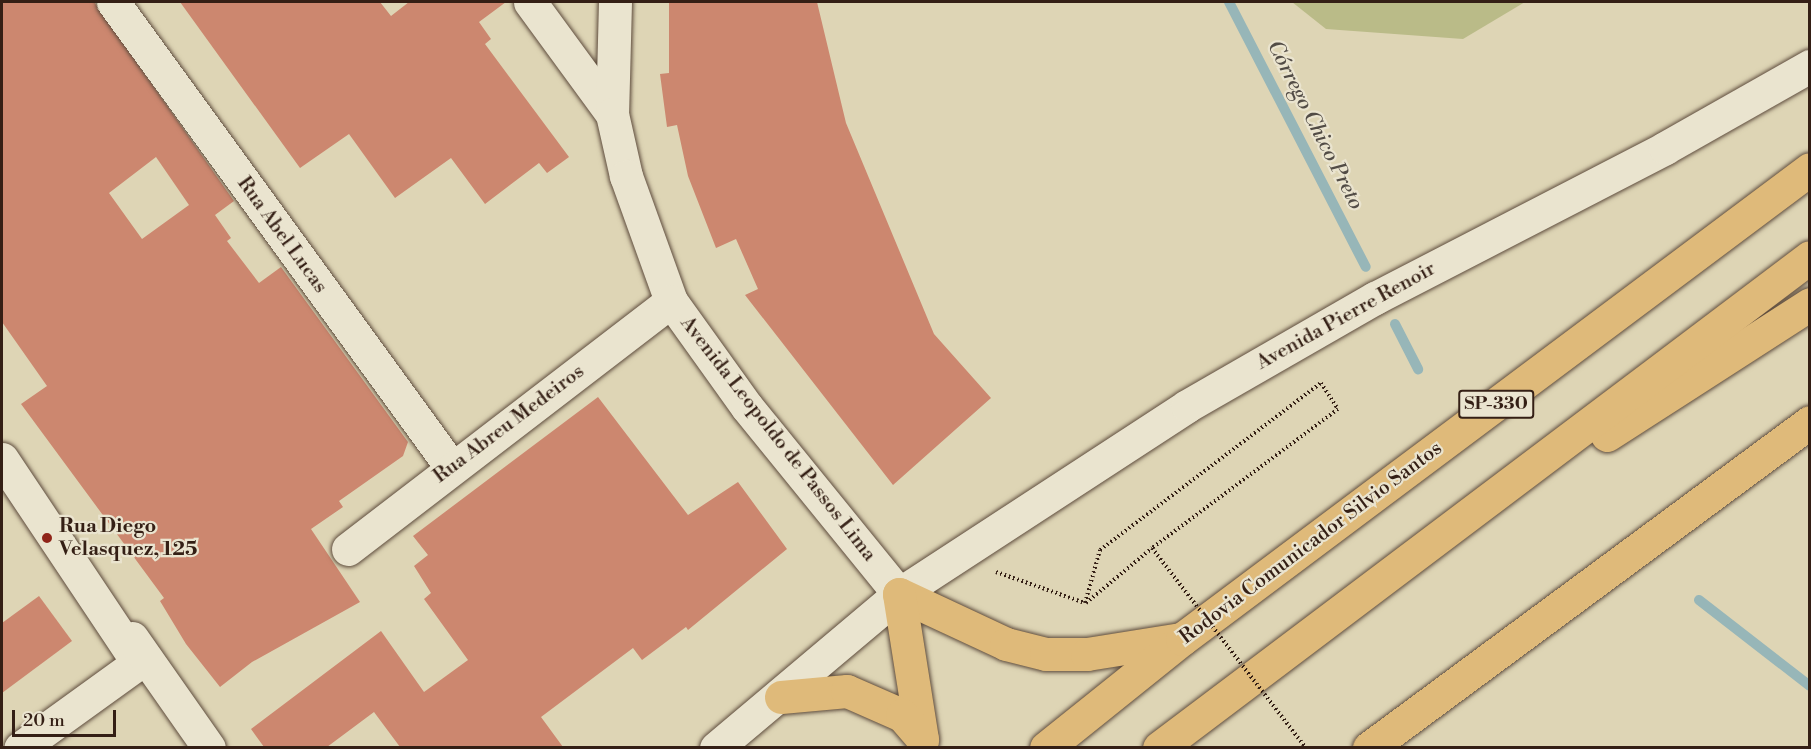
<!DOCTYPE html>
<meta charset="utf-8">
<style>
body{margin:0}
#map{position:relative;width:1811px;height:749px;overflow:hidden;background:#ded5b5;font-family:"Libre Bodoni",serif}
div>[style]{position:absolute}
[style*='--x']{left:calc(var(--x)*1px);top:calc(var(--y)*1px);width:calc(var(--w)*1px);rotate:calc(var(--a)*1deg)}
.green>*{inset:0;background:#babb88}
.stream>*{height:10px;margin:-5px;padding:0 5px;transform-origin:5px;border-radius:5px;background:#97b6b8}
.building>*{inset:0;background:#cc876f}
.path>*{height:4px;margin-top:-2px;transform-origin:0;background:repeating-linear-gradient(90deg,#341f15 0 1.5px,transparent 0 4.5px)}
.roads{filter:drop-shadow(0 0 2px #5e4c3d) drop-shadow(0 0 2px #5e4c3d)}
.minor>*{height:33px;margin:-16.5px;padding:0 16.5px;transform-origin:16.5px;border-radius:16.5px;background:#eae4cf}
.major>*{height:33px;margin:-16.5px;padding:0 16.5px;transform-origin:16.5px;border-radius:16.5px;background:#dfba7a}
.highway>*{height:33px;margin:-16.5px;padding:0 16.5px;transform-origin:16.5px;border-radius:16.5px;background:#dfba7a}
.path-bridge>*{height:4px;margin-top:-2px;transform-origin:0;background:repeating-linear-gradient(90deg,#341f15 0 1.5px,transparent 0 4.5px)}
.dots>*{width:16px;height:16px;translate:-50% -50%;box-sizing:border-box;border:3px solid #eae4cf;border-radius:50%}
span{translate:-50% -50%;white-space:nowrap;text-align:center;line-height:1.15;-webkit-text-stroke:4.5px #eae4cf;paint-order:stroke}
.shield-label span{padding:2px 4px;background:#eae4cf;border:2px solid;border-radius:4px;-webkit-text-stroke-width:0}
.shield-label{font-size:18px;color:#341f15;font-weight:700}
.street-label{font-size:20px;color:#341f15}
.poi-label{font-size:20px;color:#341f15;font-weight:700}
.left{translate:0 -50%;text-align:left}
.water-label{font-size:21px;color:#524c46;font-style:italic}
.frame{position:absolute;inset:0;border:3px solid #341f15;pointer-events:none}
.scale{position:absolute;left:12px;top:710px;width:104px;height:27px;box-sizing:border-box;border:3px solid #341f15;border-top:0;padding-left:8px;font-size:18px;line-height:21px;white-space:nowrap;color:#341f15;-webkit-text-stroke:4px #eae4cf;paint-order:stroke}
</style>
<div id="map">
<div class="green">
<div style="clip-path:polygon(1292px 2px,1525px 2px,1463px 39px,1326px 29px)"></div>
</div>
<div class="stream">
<div style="--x:1229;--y:2;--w:298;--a:62.7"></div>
<div style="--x:1395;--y:324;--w:51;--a:62.9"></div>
<div style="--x:1699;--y:600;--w:140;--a:37.8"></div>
</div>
<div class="building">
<div style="clip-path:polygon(evenodd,2px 2px,94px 2px,234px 201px,215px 215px,231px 238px,227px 241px,259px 283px,281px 267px,408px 442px,403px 456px,339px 501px,343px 507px,311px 529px,360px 602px,252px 662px,220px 687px,186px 644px,160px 601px,164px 598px,21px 404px,47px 386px,2px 322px,2px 2px,156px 157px,189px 205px,142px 239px,109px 193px,156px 157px)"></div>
<div style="clip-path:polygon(180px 2px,380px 2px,391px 16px,409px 2px,506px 2px,479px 22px,491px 39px,485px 44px,569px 157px,547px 173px,539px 163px,485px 204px,451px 158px,395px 198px,349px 134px,300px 168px)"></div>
<div style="clip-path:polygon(669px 2px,817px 2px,846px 123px,934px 334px,991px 398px,893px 485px,745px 295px,758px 289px,736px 239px,716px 248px,688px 176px,677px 125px,667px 127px,660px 74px,669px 73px)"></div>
<div style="clip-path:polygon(598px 397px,688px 515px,738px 482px,787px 549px,688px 630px,686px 627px,642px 660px,633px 648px,541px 717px,563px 747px,400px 747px,374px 712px,327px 747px,264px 747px,251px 729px,381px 631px,424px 692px,468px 660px,424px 599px,431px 593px,414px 566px,428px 555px,413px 536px)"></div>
<div style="clip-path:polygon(39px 596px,72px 641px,2px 693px,2px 623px)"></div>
</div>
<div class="path">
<div style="--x:996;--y:572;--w:94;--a:19.2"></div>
<div style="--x:1085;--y:603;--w:55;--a:-74.2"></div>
<div style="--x:1086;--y:603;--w:86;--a:-39.8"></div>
</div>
<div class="roads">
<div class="minor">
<div style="--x:113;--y:2;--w:576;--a:53.97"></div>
<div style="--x:530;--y:2;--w:139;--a:53.8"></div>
<div style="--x:615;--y:2;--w:112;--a:91.5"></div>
<div style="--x:612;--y:114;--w:64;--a:77.3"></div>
<div style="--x:626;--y:176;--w:133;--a:70.2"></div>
<div style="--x:671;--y:301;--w:130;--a:54.4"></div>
<div style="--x:747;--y:407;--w:241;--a:50.9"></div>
<div style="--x:2;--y:459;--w:245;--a:56.3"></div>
<div style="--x:138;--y:663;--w:145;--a:144.2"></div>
<div style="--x:348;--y:549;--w:407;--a:-37.5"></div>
<div style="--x:132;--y:638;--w:134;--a:55"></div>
<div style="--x:716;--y:748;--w:239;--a:-40.1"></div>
<div style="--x:899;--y:594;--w:344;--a:-33.1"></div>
<div style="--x:1187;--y:406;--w:217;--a:-29.9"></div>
<div style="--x:1375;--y:298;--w:326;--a:-27.3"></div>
<div style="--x:1665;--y:148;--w:167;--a:-29.5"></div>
</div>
<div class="major">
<div style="--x:1369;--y:748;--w:548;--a:-36.47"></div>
</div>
<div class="highway">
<div style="--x:1607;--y:435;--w:242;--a:-32.8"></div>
<div style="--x:899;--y:594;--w:118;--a:25"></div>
<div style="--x:1006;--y:644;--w:41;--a:14"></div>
<div style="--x:1046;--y:654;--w:41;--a:0"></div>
<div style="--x:1087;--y:654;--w:95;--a:-9.1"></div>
<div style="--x:899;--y:594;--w:148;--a:81"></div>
<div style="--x:781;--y:697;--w:66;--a:-5.2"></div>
<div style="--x:847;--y:691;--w:60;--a:23.6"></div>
<div style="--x:902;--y:715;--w:30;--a:49"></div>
<div style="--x:1046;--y:748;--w:174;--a:-38.7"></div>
<div style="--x:1182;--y:639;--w:784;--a:-36.81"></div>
<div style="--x:1159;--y:748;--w:815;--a:-37.02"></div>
</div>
</div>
<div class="path-bridge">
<div style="--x:1100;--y:550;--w:277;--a:-37.1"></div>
<div style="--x:1321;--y:383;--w:31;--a:57"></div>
<div style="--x:1338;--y:409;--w:232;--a:143.2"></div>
<div style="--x:1152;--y:548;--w:252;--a:52.4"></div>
</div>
<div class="dots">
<div style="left:47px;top:538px;background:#8f2418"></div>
</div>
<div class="shield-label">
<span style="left:1496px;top:404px">SP-330</span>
</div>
<div class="street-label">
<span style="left:282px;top:235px;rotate:54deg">Rua Abel Lucas</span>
<span style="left:1346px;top:316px;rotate:-29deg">Avenida Pierre Renoir</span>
<span style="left:509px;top:424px;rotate:-37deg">Rua Abreu Medeiros</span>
<span style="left:778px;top:439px;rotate:52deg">Avenida Leopoldo de Passos Lima</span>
<span style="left:1311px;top:543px;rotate:-37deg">Rodovia Comunicador Silvio Santos</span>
</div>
<div class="poi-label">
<span class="left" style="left:59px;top:538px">Rua Diego<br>Velasquez, 125</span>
</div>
<div class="water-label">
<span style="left:1315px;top:125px;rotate:63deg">Córrego Chico Preto</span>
</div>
<div class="frame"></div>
<div class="scale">20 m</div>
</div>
